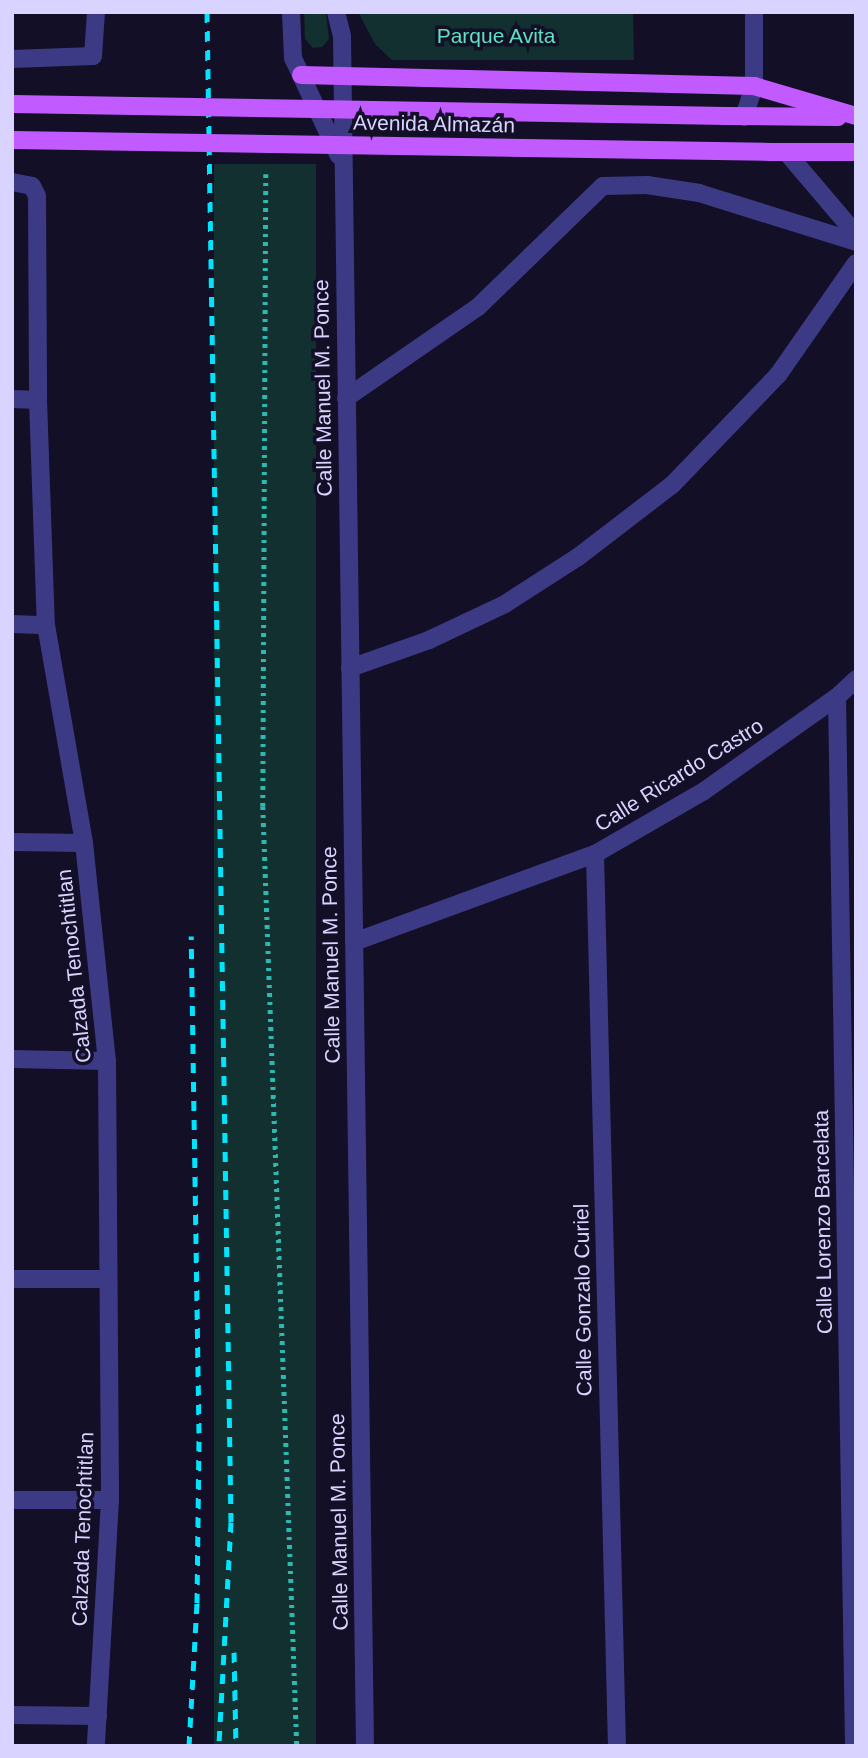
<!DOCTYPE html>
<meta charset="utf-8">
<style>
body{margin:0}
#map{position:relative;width:868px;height:1758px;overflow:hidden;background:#130f26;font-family:Arial,sans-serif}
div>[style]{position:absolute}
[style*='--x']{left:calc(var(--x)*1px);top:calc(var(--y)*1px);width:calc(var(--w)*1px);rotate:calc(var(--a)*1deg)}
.green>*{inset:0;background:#12302f;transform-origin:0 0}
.path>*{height:4.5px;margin-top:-2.25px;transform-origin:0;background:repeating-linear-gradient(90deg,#2fb8b0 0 3.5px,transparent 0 8.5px)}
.minor>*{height:18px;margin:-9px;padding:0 9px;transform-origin:9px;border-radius:9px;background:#3d3a85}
.major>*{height:18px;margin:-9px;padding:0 9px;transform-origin:9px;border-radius:9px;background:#c25bff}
.rail>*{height:5px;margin-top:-2.5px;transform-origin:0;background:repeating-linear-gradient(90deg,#00e5ff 0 10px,transparent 0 19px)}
.major-bridge>*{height:18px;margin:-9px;padding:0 9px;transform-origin:9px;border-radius:9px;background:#c25bff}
span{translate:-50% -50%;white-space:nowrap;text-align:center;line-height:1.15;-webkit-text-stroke:7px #130f26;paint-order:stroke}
.park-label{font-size:21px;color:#5fe0c0}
.street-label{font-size:21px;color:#d9d4ff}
.frame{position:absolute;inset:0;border:14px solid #d9d4ff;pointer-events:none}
</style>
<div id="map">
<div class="green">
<div style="clip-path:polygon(304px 12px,326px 12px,329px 39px,322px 47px,313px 48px,305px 39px)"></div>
<div style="clip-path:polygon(358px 12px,633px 12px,634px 60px,392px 60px,375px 44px)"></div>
<div style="left:214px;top:164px;width:102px;height:1582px"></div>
</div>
<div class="path">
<div style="--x:266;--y:174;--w:632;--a:90.27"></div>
<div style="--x:263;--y:806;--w:941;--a:87.93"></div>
</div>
<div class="minor">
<div style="--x:291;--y:12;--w:46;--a:87.5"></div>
<div style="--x:293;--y:58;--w:108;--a:64.9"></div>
<div style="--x:336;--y:12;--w:25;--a:76"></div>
<div style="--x:342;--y:36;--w:1710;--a:89.23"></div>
<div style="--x:12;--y:59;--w:81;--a:-2.1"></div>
<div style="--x:93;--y:56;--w:44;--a:-86.1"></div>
<div style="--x:744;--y:117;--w:33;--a:-72"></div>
<div style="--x:754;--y:86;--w:74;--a:-90"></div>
<div style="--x:787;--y:153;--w:106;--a:49.6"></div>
<div style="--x:12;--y:182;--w:20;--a:11"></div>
<div style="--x:32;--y:186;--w:11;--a:63"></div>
<div style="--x:37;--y:196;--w:204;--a:89.7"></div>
<div style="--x:38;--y:400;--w:225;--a:88"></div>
<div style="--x:46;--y:625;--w:221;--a:80.1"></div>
<div style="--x:84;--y:843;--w:219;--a:84"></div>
<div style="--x:107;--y:1061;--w:439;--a:89.6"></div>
<div style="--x:110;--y:1500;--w:246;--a:93.3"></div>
<div style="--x:346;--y:398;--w:160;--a:-34.6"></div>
<div style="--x:478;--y:307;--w:174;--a:-44.1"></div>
<div style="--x:603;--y:186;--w:44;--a:-1.3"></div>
<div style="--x:647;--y:185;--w:53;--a:8.7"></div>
<div style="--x:699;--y:193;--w:164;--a:17.3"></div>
<div style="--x:12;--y:399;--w:26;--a:2"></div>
<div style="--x:12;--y:624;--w:34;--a:2"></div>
<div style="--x:350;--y:668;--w:84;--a:-19.5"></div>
<div style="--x:429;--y:640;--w:84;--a:-25.3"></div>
<div style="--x:505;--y:604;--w:87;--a:-32.8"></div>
<div style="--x:578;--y:557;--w:118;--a:-37.5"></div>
<div style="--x:672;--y:485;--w:153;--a:-46.1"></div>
<div style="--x:778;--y:375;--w:136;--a:-55.1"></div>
<div style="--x:837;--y:697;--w:1049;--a:89.07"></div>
<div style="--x:12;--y:842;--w:72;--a:0.8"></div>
<div style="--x:595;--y:854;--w:892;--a:88.59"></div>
<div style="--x:354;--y:942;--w:257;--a:-20.1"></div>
<div style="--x:595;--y:854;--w:126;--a:-30"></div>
<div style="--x:704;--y:791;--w:163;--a:-35.3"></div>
<div style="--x:837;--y:697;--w:26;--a:-43"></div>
<div style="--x:12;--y:1059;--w:95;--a:1.2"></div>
<div style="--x:12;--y:1279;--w:94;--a:0"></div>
<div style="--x:12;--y:1500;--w:98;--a:0"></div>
<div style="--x:12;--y:1715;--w:86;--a:0.7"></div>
</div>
<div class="major">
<div style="--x:301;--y:75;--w:453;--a:1.4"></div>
<div style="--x:754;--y:86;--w:106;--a:16.4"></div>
<div style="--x:727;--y:116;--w:111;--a:0.5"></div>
<div style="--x:772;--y:152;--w:84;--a:0"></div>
</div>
<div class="rail">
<div style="--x:207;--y:12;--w:1510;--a:89.09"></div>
<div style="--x:231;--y:1522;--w:224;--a:93.1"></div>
<div style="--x:234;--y:1652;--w:94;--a:88.8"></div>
<div style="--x:189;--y:1746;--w:143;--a:-86.8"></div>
<div style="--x:197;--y:1603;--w:170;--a:-89.3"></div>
<div style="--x:199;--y:1433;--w:497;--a:-90.9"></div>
</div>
<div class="major-bridge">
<div style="--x:12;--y:104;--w:715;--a:0.96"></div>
<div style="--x:12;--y:140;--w:760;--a:0.9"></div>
</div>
<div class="park-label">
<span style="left:496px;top:36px">Parque Avita</span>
</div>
<div class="street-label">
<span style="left:434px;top:124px;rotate:1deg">Avenida Almazán</span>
<span style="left:323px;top:388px;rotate:-91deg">Calle Manuel M. Ponce</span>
<span style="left:679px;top:775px;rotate:-32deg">Calle Ricardo Castro</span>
<span style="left:331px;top:955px;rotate:-91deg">Calle Manuel M. Ponce</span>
<span style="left:74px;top:966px;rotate:-96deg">Calzada Tenochtitlan</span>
<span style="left:823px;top:1222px;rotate:-91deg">Calle Lorenzo Barcelata</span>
<span style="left:583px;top:1300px;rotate:-91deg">Calle Gonzalo Curiel</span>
<span style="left:339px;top:1522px;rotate:-91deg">Calle Manuel M. Ponce</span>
<span style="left:83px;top:1529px;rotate:-88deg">Calzada Tenochtitlan</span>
</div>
<div class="frame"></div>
</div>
